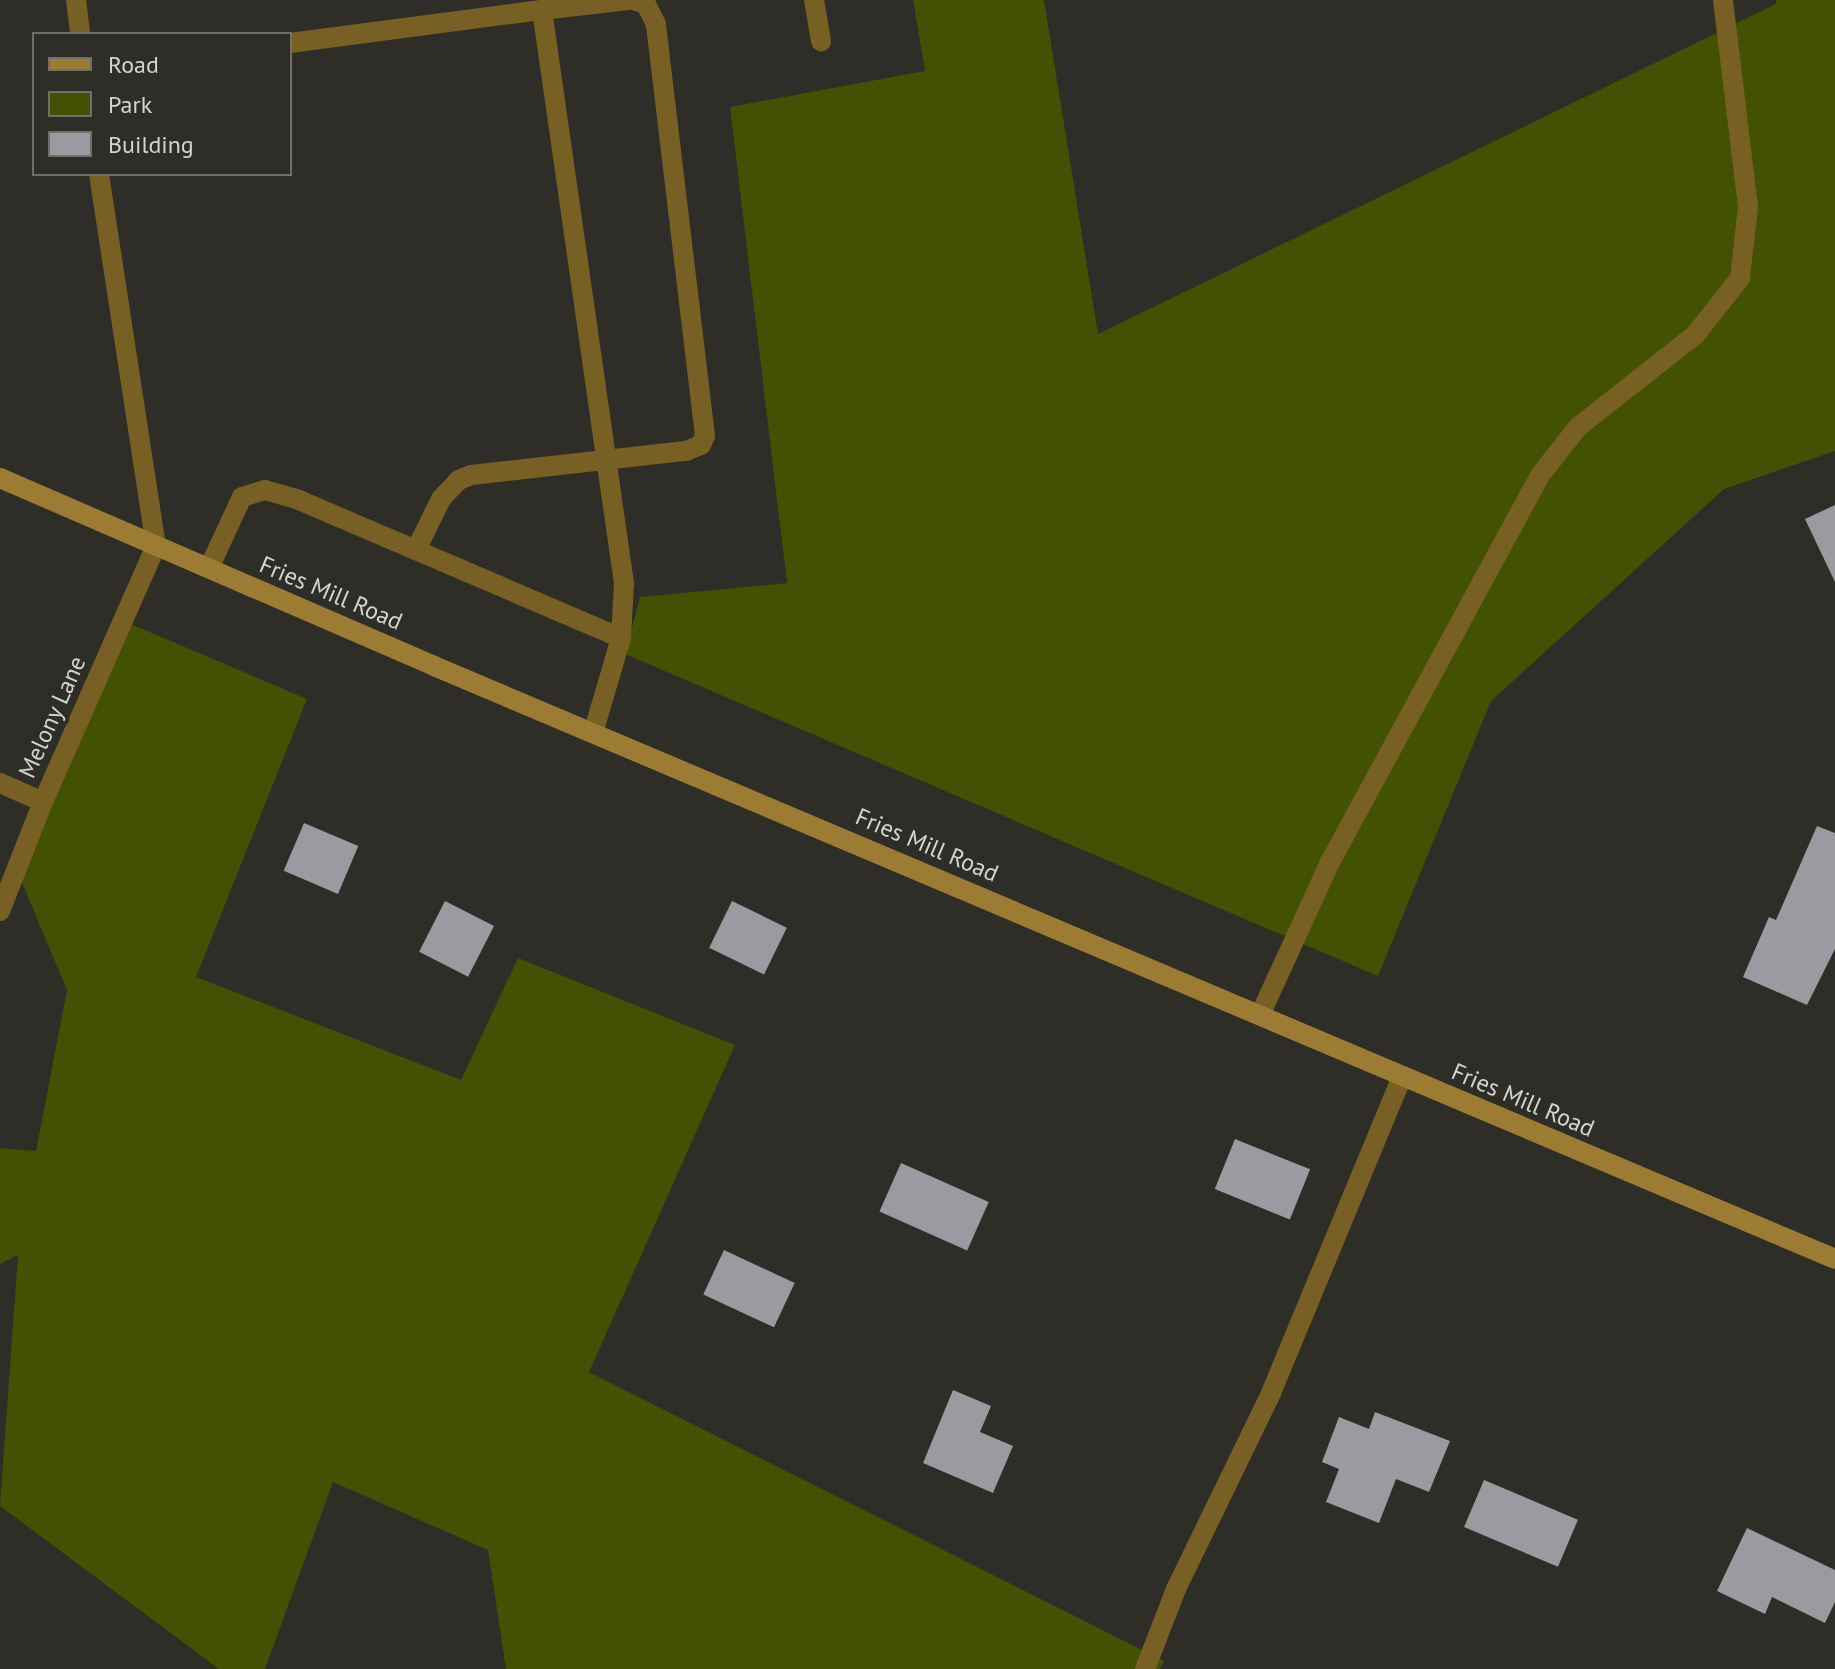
<!DOCTYPE html>
<style>
body{margin:0}
#map{position:relative;width:1835px;height:1669px;overflow:hidden;background:#2e2d28;font-family:"PT Sans",sans-serif}
div>[style]{position:absolute}
[style*='--x']{left:calc(var(--x)*1px);top:calc(var(--y)*1px);width:calc(var(--w)*1px);rotate:calc(var(--a)*1deg)}
.green>*{inset:0;background:#435102}
.building>*{inset:0;background:#9a9ba1;transform-origin:0 0}
.lane>*{height:20px;margin:-10px;padding:0 10px;transform-origin:10px;border-radius:10px;background:#785f24}
.street>*{height:20px;margin:-10px;padding:0 10px;transform-origin:10px;border-radius:10px;background:#785f24}
.secondary>*{height:20px;margin:-10px;padding:0 10px;transform-origin:10px;border-radius:10px;background:#9c7c32}
span{translate:-50% -50%;white-space:nowrap;text-align:center;line-height:1.15;-webkit-text-stroke:8px #2e2d28;paint-order:stroke}
.street-label{font-size:24px;color:#d4d4d0}
.legend{position:absolute;left:32px;top:32px;width:260px;height:144px;box-sizing:border-box;background:#2e2d28;border:2px solid #70706b;margin:0;padding:10px 14px;list-style:none;font-size:24px;color:#d4d4d0}
.legend li{display:flex;align-items:center;gap:16px;height:40px}
.legend b{width:40px;border:2px solid #70706b}
</style>
<div id="map">
<div class="green">
<div style="clip-path:polygon(913px 0,1044px 0,1098px 334px,1776px 4px,1776px 0,1835px 0,1835px 451px,1724px 489px,1491px 701px,1378px 976px,625px 654px,640px 597px,787px 583px,730px 107px,925px 71px)"></div>
<div style="clip-path:polygon(126px 622px,307px 699px,196px 977px,461px 1080px,518px 958px,735px 1045px,589px 1372px,1164px 1661px,1160px 1669px,506px 1669px,488px 1550px,333px 1482px,265px 1669px,219px 1669px,0 1506px,18px 1255px,0 1264px,0 1148px,36px 1151px,67px 990px,18px 873px)"></div>
</div>
<div class="building">
<div style="clip-path:polygon(1835px 505px,1835px 582px,1805px 519px)"></div>
<div style="left:304px;top:823px;width:59px;height:52px;rotate:23deg"></div>
<div style="clip-path:polygon(1817px 826px,1835px 833px,1835px 949px,1807px 1005px,1743px 977px,1769px 917px,1776px 920px)"></div>
<div style="left:445px;top:901px;width:55px;height:57px;rotate:27deg"></div>
<div style="left:732px;top:901px;width:61px;height:52px;rotate:26deg"></div>
<div style="left:1235px;top:1139px;width:81px;height:54px;rotate:22deg"></div>
<div style="left:901px;top:1163px;width:96px;height:53px;rotate:24deg"></div>
<div style="left:724px;top:1250px;width:78px;height:49px;rotate:25deg"></div>
<div style="clip-path:polygon(953px 1390px,991px 1406px,980px 1432px,1013px 1446px,993px 1493px,923px 1463px)"></div>
<div style="clip-path:polygon(1375px 1412px,1450px 1441px,1429px 1492px,1396px 1479px,1379px 1523px,1326px 1502px,1339px 1469px,1322px 1462px,1339px 1417px,1369px 1429px)"></div>
<div style="left:1484px;top:1480px;width:102px;height:51px;rotate:23deg"></div>
<div style="clip-path:polygon(1747px 1528px,1835px 1570px,1835px 1602px,1825px 1623px,1772px 1597px,1765px 1614px,1717px 1591px)"></div>
</div>
<div class="lane">
<div style="--x:76;--y:0;--w:34;--a:83"></div>
<div style="--x:814;--y:0;--w:42;--a:80.3"></div>
<div style="--x:542;--y:10;--w:89;--a:-6.5"></div>
<div style="--x:290;--y:43;--w:254;--a:-7.5"></div>
<div style="--x:542;--y:10;--w:579;--a:81.86"></div>
<div style="--x:624;--y:583;--w:55;--a:93.1"></div>
<div style="--x:99;--y:174;--w:376;--a:81.3"></div>
<div style="--x:416;--y:550;--w:57;--a:-63.9"></div>
<div style="--x:441;--y:499;--w:26;--a:-47"></div>
<div style="--x:459;--y:480;--w:13;--a:-23"></div>
<div style="--x:471;--y:475;--w:216;--a:-6.4"></div>
<div style="--x:686;--y:451;--w:16;--a:-22"></div>
<div style="--x:701;--y:445;--w:10;--a:-66"></div>
<div style="--x:705;--y:436;--w:415;--a:-96.8"></div>
<div style="--x:656;--y:24;--w:22;--a:-117"></div>
<div style="--x:646;--y:4;--w:14;--a:-163"></div>
<div style="--x:209;--y:568;--w:78;--a:-65.1"></div>
<div style="--x:242;--y:497;--w:24;--a:-17"></div>
<div style="--x:265;--y:490;--w:35;--a:16"></div>
<div style="--x:299;--y:500;--w:350;--a:23.2"></div>
<div style="--x:621;--y:638;--w:99;--a:106.4"></div>
<div style="--x:0;--y:783;--w:47;--a:23.8"></div>
<div style="--x:1260;--y:1015;--w:166;--a:-65.4"></div>
<div style="--x:1329;--y:864;--w:444;--a:-61.5"></div>
<div style="--x:1541;--y:474;--w:60;--a:-51.8"></div>
<div style="--x:1578;--y:427;--w:149;--a:-38.2"></div>
<div style="--x:1695;--y:335;--w:73;--a:-51.7"></div>
<div style="--x:1740;--y:278;--w:71;--a:-83.6"></div>
<div style="--x:1748;--y:207;--w:209;--a:-96.9"></div>
<div style="--x:1145;--y:1669;--w:86;--a:-68.8"></div>
<div style="--x:1176;--y:1589;--w:218;--a:-64.1"></div>
<div style="--x:1271;--y:1393;--w:343;--a:-67.5"></div>
</div>
<div class="street">
<div style="--x:0;--y:911;--w:117;--a:-68.5"></div>
<div style="--x:43;--y:802;--w:280;--a:-66.2"></div>
</div>
<div class="secondary">
<div style="--x:0;--y:478;--w:473;--a:23.4"></div>
<div style="--x:434;--y:666;--w:1521;--a:22.94"></div>
</div>
<div class="street-label">
<span style="left:331px;top:593px;rotate:23deg">Fries Mill Road</span>
<span style="left:52px;top:717px;rotate:-66deg">Melony Lane</span>
<span style="left:927px;top:845px;rotate:23deg">Fries Mill Road</span>
<span style="left:1523px;top:1100px;rotate:23deg">Fries Mill Road</span>
</div>
<ul class="legend">
<li><b style="height:10px;background:#9c7c32"></b>Road</li>
<li><b style="height:22px;background:#435102"></b>Park</li>
<li><b style="height:22px;background:#9a9ba1"></b>Building</li>
</ul>
</div>
